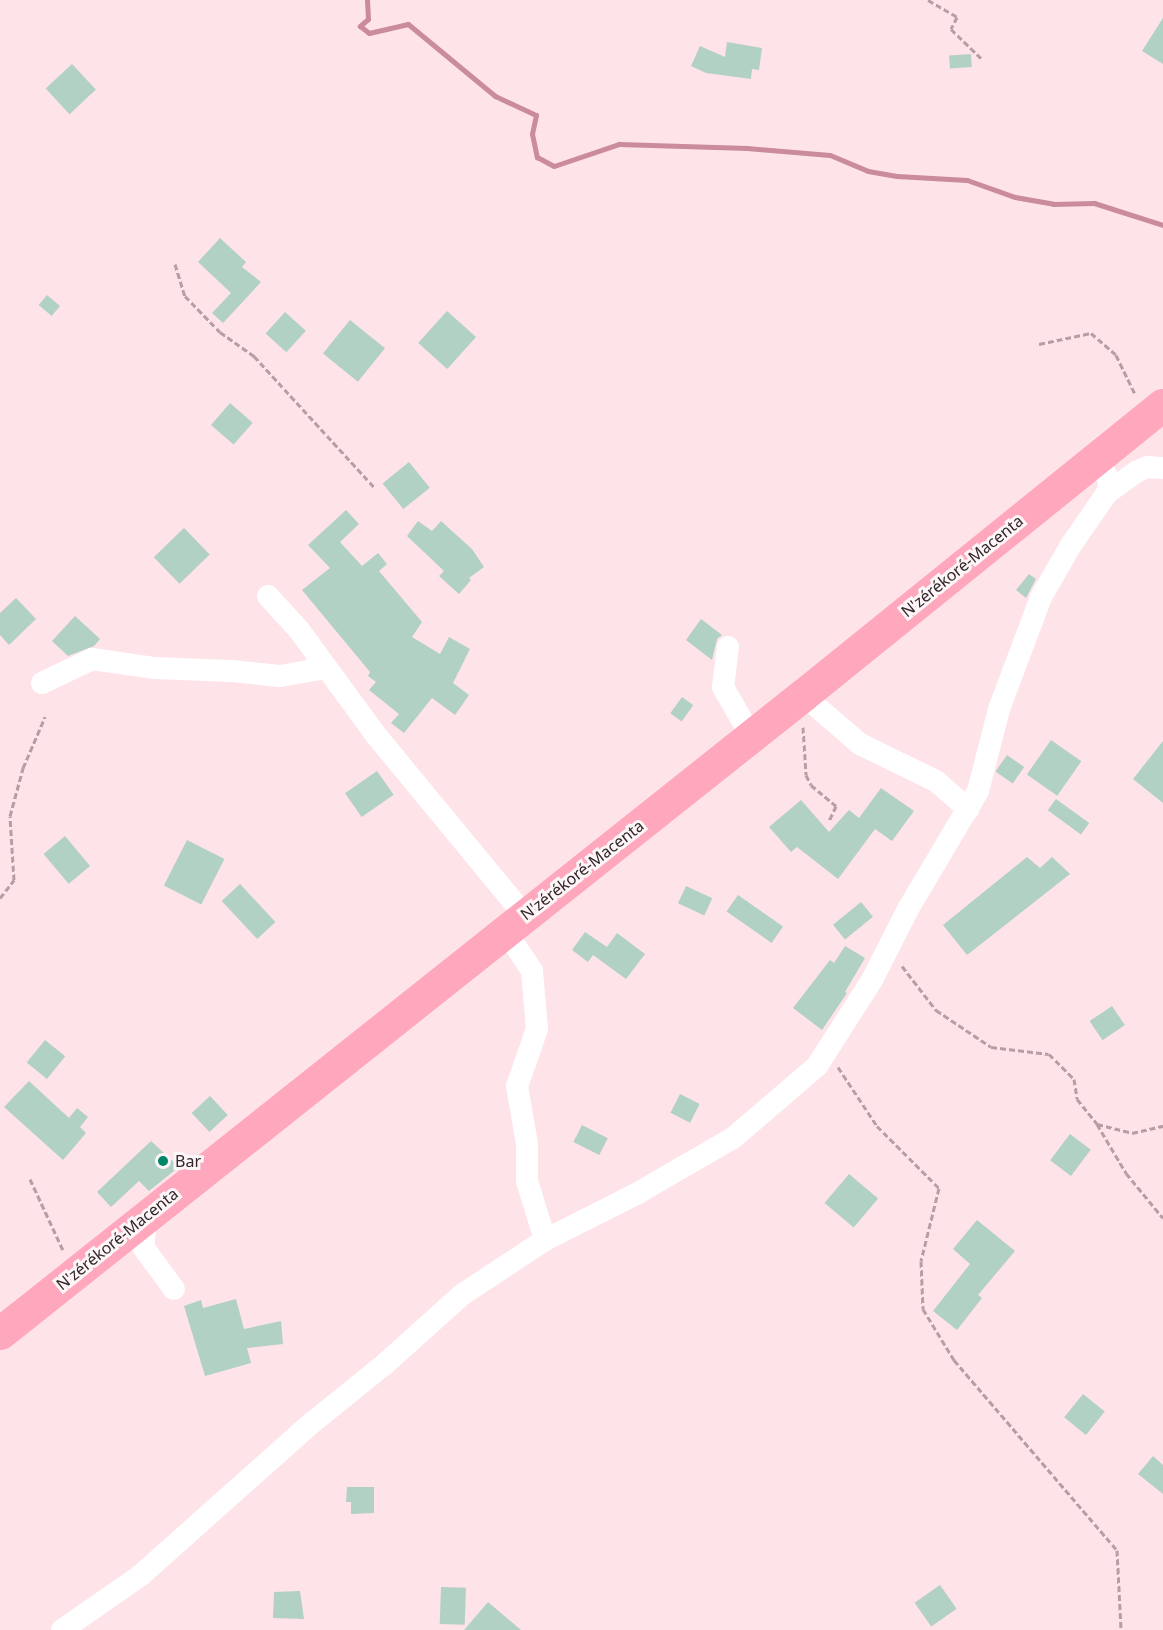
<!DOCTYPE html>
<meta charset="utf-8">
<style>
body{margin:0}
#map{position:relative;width:1163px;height:1630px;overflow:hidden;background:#fee3e9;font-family:"Noto Sans",sans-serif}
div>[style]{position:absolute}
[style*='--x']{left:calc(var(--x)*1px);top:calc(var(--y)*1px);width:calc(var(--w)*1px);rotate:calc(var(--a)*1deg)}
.stream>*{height:5px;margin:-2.5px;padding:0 2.5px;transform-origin:2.5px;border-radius:2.5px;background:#ca8b9a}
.building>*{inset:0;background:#b1d1c5;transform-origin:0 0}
.path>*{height:3px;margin-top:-1.5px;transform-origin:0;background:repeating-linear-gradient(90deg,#b59fa4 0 6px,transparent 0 9px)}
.minor>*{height:22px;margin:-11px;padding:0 11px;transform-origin:11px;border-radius:11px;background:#fff}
.highway>*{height:33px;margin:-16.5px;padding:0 16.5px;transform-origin:16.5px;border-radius:16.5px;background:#fea7bd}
.dots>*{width:16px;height:16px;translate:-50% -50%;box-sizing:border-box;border:3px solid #fdf6f8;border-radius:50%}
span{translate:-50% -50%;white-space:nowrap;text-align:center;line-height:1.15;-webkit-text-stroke:6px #fdf6f8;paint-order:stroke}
.street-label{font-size:16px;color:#322628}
.poi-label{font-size:16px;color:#322628}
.left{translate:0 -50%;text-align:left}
</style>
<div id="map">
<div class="stream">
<div style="--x:367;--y:0;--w:19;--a:87"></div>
<div style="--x:368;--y:19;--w:11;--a:139"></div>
<div style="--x:360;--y:26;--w:11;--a:38"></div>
<div style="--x:369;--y:33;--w:40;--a:-13"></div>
<div style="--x:408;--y:24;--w:113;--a:39.6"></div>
<div style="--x:495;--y:96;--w:45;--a:24.9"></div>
<div style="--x:536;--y:115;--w:19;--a:102"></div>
<div style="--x:532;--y:134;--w:24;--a:78"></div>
<div style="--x:537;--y:157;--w:19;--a:28"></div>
<div style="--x:554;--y:166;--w:69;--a:-18.7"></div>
<div style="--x:619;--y:144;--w:128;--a:1.8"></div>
<div style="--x:747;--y:148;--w:83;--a:4.8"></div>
<div style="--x:830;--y:155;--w:41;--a:22.8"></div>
<div style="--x:868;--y:171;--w:29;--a:10"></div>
<div style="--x:897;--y:176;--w:70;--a:3.3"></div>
<div style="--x:967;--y:180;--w:51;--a:19.5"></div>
<div style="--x:1015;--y:197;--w:39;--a:10"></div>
<div style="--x:1053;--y:204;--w:41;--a:-1.4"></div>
<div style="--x:1094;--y:203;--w:72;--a:17.7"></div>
</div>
<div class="building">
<div style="clip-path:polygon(1163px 18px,1163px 64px,1142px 51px)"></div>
<div style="clip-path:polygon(727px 42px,762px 48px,759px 70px,752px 69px,751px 79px,706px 73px,691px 66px,700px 46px,725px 57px)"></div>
<div style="left:971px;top:54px;width:13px;height:22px;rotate:86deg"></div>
<div style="left:72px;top:64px;width:35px;height:36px;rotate:47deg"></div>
<div style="clip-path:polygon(220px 238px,246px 262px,242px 267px,261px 282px,223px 323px,212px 313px,231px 293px,198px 262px)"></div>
<div style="left:47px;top:295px;width:17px;height:13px;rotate:40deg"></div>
<div style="left:447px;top:311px;width:39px;height:43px;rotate:42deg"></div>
<div style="left:285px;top:312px;width:28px;height:29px;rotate:42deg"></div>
<div style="left:350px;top:320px;width:45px;height:43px;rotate:39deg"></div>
<div style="left:230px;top:403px;width:30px;height:29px;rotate:41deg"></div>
<div style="left:409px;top:462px;width:33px;height:34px;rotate:51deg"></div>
<div style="clip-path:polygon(346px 510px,359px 524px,340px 542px,362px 566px,378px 553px,387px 564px,379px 571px,422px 622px,412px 637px,440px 654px,449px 637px,470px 649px,453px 683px,469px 695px,455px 715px,432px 698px,404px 733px,391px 723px,399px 714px,369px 690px,376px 682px,368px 676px,370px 672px,302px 590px,330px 568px,308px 545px)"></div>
<div style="clip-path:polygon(418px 521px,432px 531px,441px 521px,472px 549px,484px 567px,469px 578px,471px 580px,459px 594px,439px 576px,444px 571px,407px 536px)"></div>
<div style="left:184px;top:528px;width:37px;height:42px;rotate:46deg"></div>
<div style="clip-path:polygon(1029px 574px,1036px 579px,1026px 598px,1016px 590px)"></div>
<div style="clip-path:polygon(16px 598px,36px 619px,9px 645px,0 635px,0 613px)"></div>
<div style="clip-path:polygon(75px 616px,100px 639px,94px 646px,68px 656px,52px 641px)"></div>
<div style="clip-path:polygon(701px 619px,722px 635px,717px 639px,712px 660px,686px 640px)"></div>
<div style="left:682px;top:697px;width:14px;height:20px;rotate:36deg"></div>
<div style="left:1051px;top:740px;width:37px;height:42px;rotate:35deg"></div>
<div style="clip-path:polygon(1163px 741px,1163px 803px,1133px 779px)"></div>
<div style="left:1007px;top:755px;width:21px;height:20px;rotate:35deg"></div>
<div style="left:377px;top:771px;width:29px;height:39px;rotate:55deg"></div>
<div style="clip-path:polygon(881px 788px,914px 811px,892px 841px,875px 829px,838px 879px,797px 847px,791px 852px,769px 827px,801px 800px,829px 832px,849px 810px,859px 818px)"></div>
<div style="left:1056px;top:799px;width:41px;height:14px;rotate:36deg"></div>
<div style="left:65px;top:836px;width:39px;height:28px;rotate:50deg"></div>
<div style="left:187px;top:840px;width:42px;height:51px;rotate:27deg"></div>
<div style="clip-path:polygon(1027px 857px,1040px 868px,1052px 857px,1070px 874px,967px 955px,943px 925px)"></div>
<div style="left:240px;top:884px;width:52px;height:25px;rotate:47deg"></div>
<div style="left:686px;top:886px;width:29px;height:19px;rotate:25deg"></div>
<div style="left:738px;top:895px;width:55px;height:20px;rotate:35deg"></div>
<div style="left:861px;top:902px;width:19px;height:36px;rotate:51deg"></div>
<div style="clip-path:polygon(585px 932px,607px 947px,617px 933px,645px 954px,626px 979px,593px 955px,588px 962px,572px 950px)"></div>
<div style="clip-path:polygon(845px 946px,865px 958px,845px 992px,847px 993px,822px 1030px,793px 1008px,830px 960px,834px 963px)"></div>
<div style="left:1112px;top:1006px;width:23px;height:27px;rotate:56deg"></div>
<div style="left:45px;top:1040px;width:26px;height:29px;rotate:39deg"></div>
<div style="clip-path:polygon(29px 1081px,69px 1118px,77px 1108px,88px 1117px,80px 1127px,86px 1133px,63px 1160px,4px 1107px)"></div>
<div style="left:680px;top:1094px;width:22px;height:21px;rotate:27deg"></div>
<div style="left:210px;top:1096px;width:26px;height:25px;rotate:47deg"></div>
<div style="left:582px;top:1125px;width:29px;height:19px;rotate:27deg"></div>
<div style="left:1070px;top:1134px;width:26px;height:33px;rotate:37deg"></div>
<div style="clip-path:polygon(151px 1141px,179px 1167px,149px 1191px,139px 1181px,111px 1207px,97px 1192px)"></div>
<div style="left:849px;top:1174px;width:38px;height:38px;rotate:40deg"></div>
<div style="clip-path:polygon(977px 1220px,1015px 1251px,978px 1295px,982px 1298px,957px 1330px,933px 1311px,970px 1264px,953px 1249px)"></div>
<div style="clip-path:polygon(236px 1299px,244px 1329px,281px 1321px,283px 1344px,247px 1348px,251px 1363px,205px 1376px,184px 1306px,201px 1300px,203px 1308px)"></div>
<div style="left:1083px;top:1394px;width:28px;height:30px;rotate:39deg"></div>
<div style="clip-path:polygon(1153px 1456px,1163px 1465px,1163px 1494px,1138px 1474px)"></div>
<div style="clip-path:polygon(347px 1487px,374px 1487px,374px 1513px,351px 1514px,351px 1502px,346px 1502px)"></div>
<div style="left:940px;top:1585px;width:29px;height:31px;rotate:55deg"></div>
<div style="left:441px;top:1587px;width:25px;height:37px;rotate:2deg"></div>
<div style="clip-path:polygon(300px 1591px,304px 1619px,273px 1618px,274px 1592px)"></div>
<div style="clip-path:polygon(488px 1602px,521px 1630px,464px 1630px)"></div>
</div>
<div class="path">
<div style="--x:928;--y:0;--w:34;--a:30"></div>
<div style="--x:957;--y:17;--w:13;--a:117"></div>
<div style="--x:951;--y:29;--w:45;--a:44.1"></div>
<div style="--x:175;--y:264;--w:34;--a:73"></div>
<div style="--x:185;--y:296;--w:50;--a:45.8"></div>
<div style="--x:220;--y:332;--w:42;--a:35.2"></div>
<div style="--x:254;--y:356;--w:178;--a:47.5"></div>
<div style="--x:1039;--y:344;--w:53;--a:-11.9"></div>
<div style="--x:1091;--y:333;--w:33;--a:41"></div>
<div style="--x:1116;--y:355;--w:43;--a:64"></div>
<div style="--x:803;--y:727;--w:48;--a:86.4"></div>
<div style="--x:806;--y:775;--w:11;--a:63"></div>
<div style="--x:811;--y:785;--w:33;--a:40"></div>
<div style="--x:836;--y:806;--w:17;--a:115"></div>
<div style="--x:0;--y:898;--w:23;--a:-52"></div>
<div style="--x:14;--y:880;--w:64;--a:-93.6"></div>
<div style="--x:10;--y:816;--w:50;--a:-74.8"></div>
<div style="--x:23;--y:768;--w:56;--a:-66.7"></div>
<div style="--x:902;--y:966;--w:56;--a:52.3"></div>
<div style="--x:936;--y:1010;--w:66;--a:33.9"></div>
<div style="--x:991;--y:1047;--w:58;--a:6.9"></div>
<div style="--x:1049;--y:1054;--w:35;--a:45"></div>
<div style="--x:1074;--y:1079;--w:20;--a:81"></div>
<div style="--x:1077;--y:1099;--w:32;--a:51"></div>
<div style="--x:1097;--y:1124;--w:36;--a:14"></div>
<div style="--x:1132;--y:1133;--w:32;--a:-13"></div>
<div style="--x:838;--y:1067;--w:71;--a:56.5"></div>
<div style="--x:877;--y:1126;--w:88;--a:45"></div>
<div style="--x:939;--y:1188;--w:75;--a:103.9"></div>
<div style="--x:921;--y:1261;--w:48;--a:87.6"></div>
<div style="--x:923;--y:1309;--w:60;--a:58.7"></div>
<div style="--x:954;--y:1360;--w:250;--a:49.4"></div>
<div style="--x:1117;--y:1550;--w:80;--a:87.1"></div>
<div style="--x:1097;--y:1124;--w:57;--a:59.4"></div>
<div style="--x:1126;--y:1173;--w:58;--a:50.6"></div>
<div style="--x:30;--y:1179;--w:78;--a:65.1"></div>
</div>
<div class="minor">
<div style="--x:1107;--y:493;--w:36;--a:-36"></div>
<div style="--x:1136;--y:472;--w:12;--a:-24"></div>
<div style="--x:1147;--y:467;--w:16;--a:4"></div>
<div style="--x:268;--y:596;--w:46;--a:47.6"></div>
<div style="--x:299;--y:630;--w:129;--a:53.8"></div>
<div style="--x:375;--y:734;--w:234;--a:50.5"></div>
<div style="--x:728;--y:647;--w:40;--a:97.1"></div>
<div style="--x:723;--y:687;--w:56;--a:60.3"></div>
<div style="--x:42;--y:683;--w:55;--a:-25.6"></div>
<div style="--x:92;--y:659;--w:64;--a:8.1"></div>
<div style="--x:155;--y:668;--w:76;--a:2.3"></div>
<div style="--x:231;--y:671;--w:49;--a:5.8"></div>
<div style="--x:280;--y:676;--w:47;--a:-9.9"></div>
<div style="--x:803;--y:695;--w:75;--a:40.7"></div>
<div style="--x:860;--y:744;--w:85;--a:26"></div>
<div style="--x:936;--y:781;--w:43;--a:41.2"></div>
<div style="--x:505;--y:930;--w:49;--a:56.6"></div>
<div style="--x:532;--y:971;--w:58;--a:85.1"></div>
<div style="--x:537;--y:1029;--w:60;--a:109.3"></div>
<div style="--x:517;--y:1086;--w:59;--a:80.2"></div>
<div style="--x:527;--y:1144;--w:37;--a:90"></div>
<div style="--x:527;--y:1181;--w:62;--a:73"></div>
<div style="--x:147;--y:1215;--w:32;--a:97"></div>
<div style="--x:143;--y:1247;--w:52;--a:53.6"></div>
<div style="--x:62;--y:1630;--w:96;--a:-34.8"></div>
<div style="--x:141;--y:1575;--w:230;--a:-41.7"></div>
<div style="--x:313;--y:1422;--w:94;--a:-38.9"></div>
<div style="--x:386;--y:1363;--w:103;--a:-41.9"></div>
<div style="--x:463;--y:1294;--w:98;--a:-33.4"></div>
<div style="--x:545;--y:1240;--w:104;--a:-26.8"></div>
<div style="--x:638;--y:1193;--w:110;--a:-30.1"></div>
<div style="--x:733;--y:1138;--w:111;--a:-40.6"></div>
<div style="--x:817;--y:1066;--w:102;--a:-57.4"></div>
<div style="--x:872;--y:980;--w:80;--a:-63.1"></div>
<div style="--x:908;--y:909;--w:137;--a:-59.3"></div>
<div style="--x:978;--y:791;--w:85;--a:-75.6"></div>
<div style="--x:999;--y:709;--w:120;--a:-69.4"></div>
<div style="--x:1041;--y:597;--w:60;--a:-60"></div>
<div style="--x:1071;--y:545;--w:63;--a:-55.3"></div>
<div style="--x:1107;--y:493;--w:12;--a:-76"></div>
<div style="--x:1110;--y:481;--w:27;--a:-123"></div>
</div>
<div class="highway">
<div style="--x:0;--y:1333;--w:1026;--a:-38.47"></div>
<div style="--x:803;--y:695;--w:462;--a:-38.9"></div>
</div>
<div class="dots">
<div style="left:163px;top:1161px;background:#008569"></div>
</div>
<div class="street-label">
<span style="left:962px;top:566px;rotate:-39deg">N'zérékoré-Macenta</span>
<span style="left:582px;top:870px;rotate:-38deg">N'zérékoré-Macenta</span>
<span style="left:117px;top:1239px;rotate:-39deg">N'zérékoré-Macenta</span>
</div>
<div class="poi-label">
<span class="left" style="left:175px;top:1161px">Bar</span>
</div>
</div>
